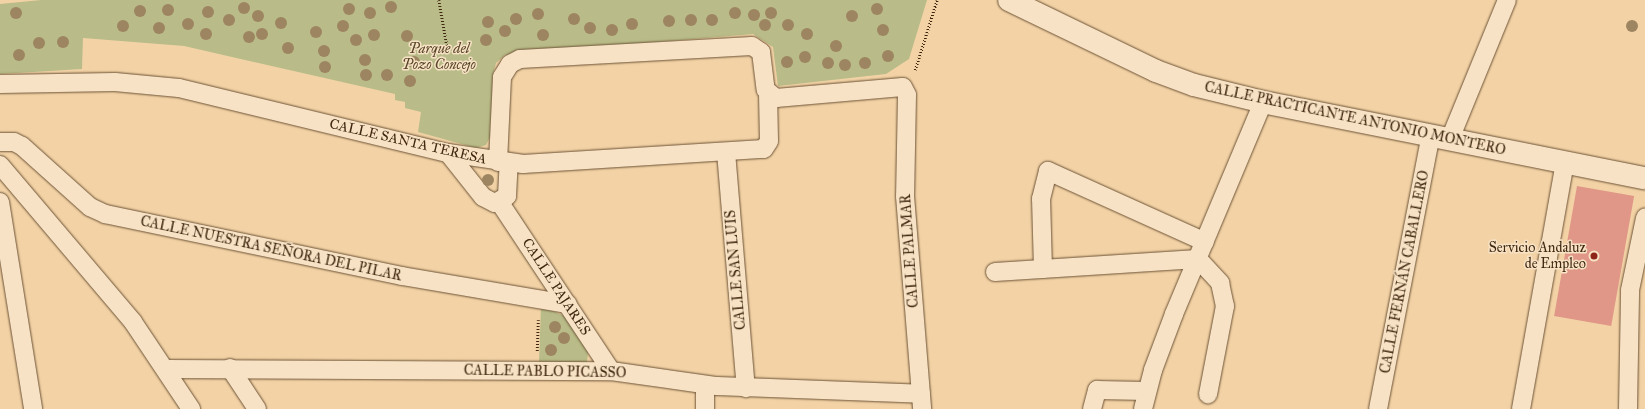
<!DOCTYPE html>
<meta charset="utf-8">
<style>
body{margin:0}
#map{position:relative;width:1645px;height:409px;overflow:hidden;background:#f3d3a6;font-family:"IM FELL Great Primer",serif}
div>[style]{position:absolute}
[style*='--x']{left:calc(var(--x)*1px);top:calc(var(--y)*1px);width:calc(var(--w)*1px);rotate:calc(var(--a)*1deg)}
.green>*{inset:0;background:#b9bc88}
.building>*{inset:0;background:#e09787;transform-origin:0 0}
.path>*{height:2.5px;margin-top:-1.25px;transform-origin:0;background:repeating-linear-gradient(90deg,#402810 0 1px,transparent 0 3px)}
.roads{filter:drop-shadow(0 0 1px #6d5336) drop-shadow(0 0 1px #6d5336)}
.minor>*{height:18px;margin:-9px;padding:0 9px;transform-origin:9px;border-radius:9px;background:#f7e2c5}
.secondary>*{height:22px;margin:-11px;padding:0 11px;transform-origin:11px;border-radius:11px;background:#f7e2c5}
.trees>*{width:12px;height:12px;margin:-6px;border-radius:50%;background:#9e8561}
.dots>*{width:11px;height:11px;translate:-50% -50%;box-sizing:border-box;border:2px solid #f7e2c5;border-radius:50%}
span{translate:-50% -50%;white-space:nowrap;text-align:center;line-height:1.15;-webkit-text-stroke:3px #f7e2c5;paint-order:stroke}
.park-label{font-size:14px;color:#584628;font-style:italic}
.street-label{font-size:14px;color:#402810}
.poi-label{font-size:14px;color:#402810}
.right{translate:-100% -50%;text-align:right}
</style>
<div id="map">
<div class="green">
<div style="clip-path:polygon(41px 0,927px 0,909px 59px,886px 74px,778px 86px,773px 47px,753px 34px,505px 55px,496px 63px,493px 74px,490px 137px,486px 145px,476px 148px,418px 132px,421px 112px,405px 108px,405px 102px,395px 100px,395px 94px,184px 46px,83px 38px,82px 69px,0 74px,0 4px)"></div>
<div style="clip-path:polygon(541px 306px,567px 317px,588px 352px,587px 362px,539px 362px)"></div>
</div>
<div class="building">
<div style="left:1577px;top:186px;width:58px;height:132px;rotate:10deg"></div>
</div>
<div class="path">
<div style="--x:439;--y:0;--w:52;--a:80"></div>
<div style="--x:915;--y:70;--w:73;--a:-72.6"></div>
<div style="--x:537;--y:351;--w:31;--a:-88"></div>
</div>
<div class="roads">
<div class="minor">
<div style="--x:0;--y:84;--w:115;--a:-1"></div>
<div style="--x:115;--y:82;--w:64;--a:5.4"></div>
<div style="--x:179;--y:88;--w:277;--a:13.6"></div>
<div style="--x:448;--y:153;--w:76;--a:8.3"></div>
<div style="--x:523;--y:164;--w:241;--a:-3.6"></div>
<div style="--x:764;--y:149;--w:9;--a:-58"></div>
<div style="--x:769;--y:141;--w:47;--a:-91.2"></div>
<div style="--x:1450;--y:139;--w:150;--a:-67.7"></div>
<div style="--x:0;--y:142;--w:14;--a:0"></div>
<div style="--x:14;--y:142;--w:9;--a:27"></div>
<div style="--x:22;--y:146;--w:91;--a:41.9"></div>
<div style="--x:90;--y:207;--w:17;--a:25"></div>
<div style="--x:105;--y:214;--w:303;--a:11.8"></div>
<div style="--x:402;--y:276;--w:168;--a:9.6"></div>
<div style="--x:726;--y:152;--w:237;--a:85.2"></div>
<div style="--x:448;--y:153;--w:56;--a:51.5"></div>
<div style="--x:483;--y:197;--w:13;--a:27"></div>
<div style="--x:495;--y:203;--w:14;--a:-30"></div>
<div style="--x:507;--y:196;--w:33;--a:-87"></div>
<div style="--x:498;--y:162;--w:85;--a:-87.3"></div>
<div style="--x:502;--y:77;--w:15;--a:-58"></div>
<div style="--x:510;--y:64;--w:11;--a:-27"></div>
<div style="--x:520;--y:59;--w:232;--a:-3.2"></div>
<div style="--x:752;--y:46;--w:11;--a:34"></div>
<div style="--x:761;--y:52;--w:38;--a:83"></div>
<div style="--x:766;--y:90;--w:13;--a:39"></div>
<div style="--x:776;--y:98;--w:127;--a:-5"></div>
<div style="--x:903;--y:87;--w:9;--a:63"></div>
<div style="--x:907;--y:95;--w:101;--a:91.1"></div>
<div style="--x:905;--y:196;--w:214;--a:85.4"></div>
<div style="--x:0;--y:165;--w:206;--a:49.7"></div>
<div style="--x:133;--y:322;--w:105;--a:56.3"></div>
<div style="--x:0;--y:202;--w:210;--a:80.9"></div>
<div style="--x:500;--y:203;--w:201;--a:56.5"></div>
<div style="--x:1043;--y:269;--w:70;--a:-91.6"></div>
<div style="--x:1041;--y:199;--w:29;--a:-76"></div>
<div style="--x:1048;--y:171;--w:172;--a:24.3"></div>
<div style="--x:995;--y:272;--w:203;--a:-3.7"></div>
<div style="--x:1198;--y:259;--w:33;--a:47"></div>
<div style="--x:1220;--y:283;--w:24;--a:78"></div>
<div style="--x:1225;--y:306;--w:90;--a:100.9"></div>
<div style="--x:230;--y:368;--w:49;--a:56.6"></div>
<div style="--x:167;--y:369;--w:444;--a:0.3"></div>
<div style="--x:611;--y:371;--w:107;--a:8.1"></div>
<div style="--x:717;--y:386;--w:204;--a:2.2"></div>
<div style="--x:705;--y:409;--w:24;--a:-90"></div>
<div style="--x:1092;--y:409;--w:20;--a:-75"></div>
<div style="--x:1097;--y:390;--w:49;--a:1.2"></div>
<div style="--x:1143;--y:409;--w:40;--a:-75.6"></div>
<div style="--x:1153;--y:370;--w:60;--a:-69.4"></div>
<div style="--x:1174;--y:314;--w:230;--a:-67.2"></div>
<div style="--x:1378;--y:409;--w:279;--a:-79.1"></div>
<div style="--x:1521;--y:409;--w:250;--a:-79.9"></div>
<div style="--x:1628;--y:409;--w:119;--a:-89"></div>
<div style="--x:1630;--y:290;--w:74;--a:-78.2"></div>
</div>
<div class="secondary">
<div style="--x:1009;--y:0;--w:163;--a:25.8"></div>
<div style="--x:1156;--y:71;--w:40;--a:20.2"></div>
<div style="--x:1194;--y:85;--w:71;--a:13.8"></div>
<div style="--x:1263;--y:102;--w:389;--a:11.3"></div>
</div>
</div>
<div class="trees">
<div style="left:391px;top:7px"></div>
<div style="left:244px;top:8px"></div>
<div style="left:349px;top:9px"></div>
<div style="left:877px;top:9px"></div>
<div style="left:168px;top:10px"></div>
<div style="left:140px;top:11px"></div>
<div style="left:208px;top:12px"></div>
<div style="left:16px;top:13px"></div>
<div style="left:370px;top:13px"></div>
<div style="left:735px;top:13px"></div>
<div style="left:771px;top:13px"></div>
<div style="left:538px;top:14px"></div>
<div style="left:754px;top:15px"></div>
<div style="left:258px;top:16px"></div>
<div style="left:852px;top:16px"></div>
<div style="left:516px;top:19px"></div>
<div style="left:574px;top:19px"></div>
<div style="left:229px;top:20px"></div>
<div style="left:691px;top:20px"></div>
<div style="left:712px;top:20px"></div>
<div style="left:669px;top:21px"></div>
<div style="left:488px;top:22px"></div>
<div style="left:281px;top:23px"></div>
<div style="left:188px;top:24px"></div>
<div style="left:632px;top:24px"></div>
<div style="left:765px;top:25px"></div>
<div style="left:788px;top:25px"></div>
<div style="left:123px;top:26px"></div>
<div style="left:343px;top:26px"></div>
<div style="left:1632px;top:26px"></div>
<div style="left:159px;top:28px"></div>
<div style="left:590px;top:28px"></div>
<div style="left:612px;top:30px"></div>
<div style="left:883px;top:30px"></div>
<div style="left:505px;top:31px"></div>
<div style="left:316px;top:32px"></div>
<div style="left:206px;top:34px"></div>
<div style="left:262px;top:34px"></div>
<div style="left:807px;top:34px"></div>
<div style="left:374px;top:35px"></div>
<div style="left:543px;top:35px"></div>
<div style="left:407px;top:36px"></div>
<div style="left:249px;top:37px"></div>
<div style="left:356px;top:40px"></div>
<div style="left:486px;top:40px"></div>
<div style="left:63px;top:42px"></div>
<div style="left:39px;top:43px"></div>
<div style="left:836px;top:46px"></div>
<div style="left:288px;top:48px"></div>
<div style="left:324px;top:51px"></div>
<div style="left:19px;top:55px"></div>
<div style="left:888px;top:56px"></div>
<div style="left:805px;top:57px"></div>
<div style="left:365px;top:60px"></div>
<div style="left:414px;top:62px"></div>
<div style="left:787px;top:62px"></div>
<div style="left:828px;top:63px"></div>
<div style="left:865px;top:63px"></div>
<div style="left:845px;top:65px"></div>
<div style="left:325px;top:67px"></div>
<div style="left:366px;top:75px"></div>
<div style="left:387px;top:75px"></div>
<div style="left:410px;top:81px"></div>
<div style="left:488px;top:180px"></div>
<div style="left:555px;top:327px"></div>
<div style="left:564px;top:338px"></div>
<div style="left:551px;top:350px"></div>
</div>
<div class="dots">
<div style="left:1594px;top:256px;background:#8f2418"></div>
</div>
<div class="park-label">
<span style="left:439px;top:57px">Parque del<br>Pozo Concejo</span>
</div>
<div class="street-label">
<span style="left:1355px;top:119px;rotate:12deg">CALLE PRACTICANTE ANTONIO MONTERO</span>
<span style="left:408px;top:142px;rotate:13deg">CALLE SANTA TERESA</span>
<span style="left:271px;top:249px;rotate:12deg">CALLE NUESTRA SEÑORA DEL PILAR</span>
<span style="left:910px;top:251px;rotate:-94deg">CALLE PALMAR</span>
<span style="left:736px;top:270px;rotate:-95deg">CALLE SAN LUIS</span>
<span style="left:1405px;top:272px;rotate:-79deg">CALLE FERNÁN CABALLERO</span>
<span style="left:556px;top:287px;rotate:57deg">CALLE PAJARES</span>
<span style="left:545px;top:372px;rotate:1deg">CALLE PABLO PICASSO</span>
</div>
<div class="poi-label">
<span class="right" style="left:1586px;top:256px">Servicio Andaluz<br>de Empleo</span>
</div>
</div>
